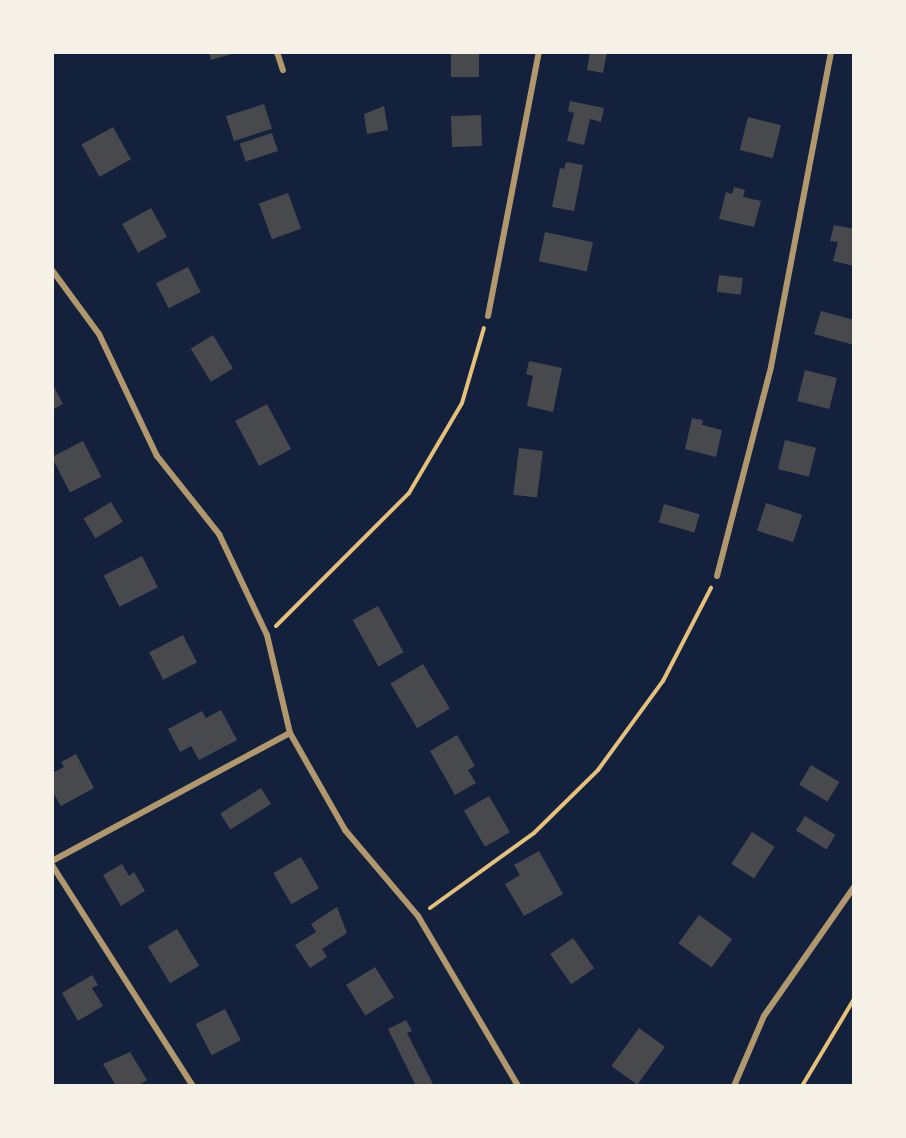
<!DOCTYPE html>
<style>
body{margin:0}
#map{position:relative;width:906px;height:1138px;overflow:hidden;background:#14213d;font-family:"Nunito Sans",sans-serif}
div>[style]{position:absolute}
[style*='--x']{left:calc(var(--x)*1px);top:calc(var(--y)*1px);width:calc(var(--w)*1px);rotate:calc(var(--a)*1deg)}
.building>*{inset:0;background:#48494c;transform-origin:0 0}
.path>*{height:4px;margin:-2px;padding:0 2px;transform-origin:2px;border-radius:2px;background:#e5c07b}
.minor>*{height:6px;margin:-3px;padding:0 3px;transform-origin:3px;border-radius:3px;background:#b1986c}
span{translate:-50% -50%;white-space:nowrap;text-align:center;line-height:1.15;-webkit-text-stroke:4.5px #f6f1e7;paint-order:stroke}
.frame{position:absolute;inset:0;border:54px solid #f6f1e7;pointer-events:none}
</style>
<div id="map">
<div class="building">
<div style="clip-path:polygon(209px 52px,235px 52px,235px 53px,211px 60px)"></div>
<div style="left:451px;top:52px;width:28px;height:25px"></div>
<div style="clip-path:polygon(590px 52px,607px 52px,603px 73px,587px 70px)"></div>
<div style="clip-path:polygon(570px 101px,604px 108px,601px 122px,590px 119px,584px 145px,567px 141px,574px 113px,568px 111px)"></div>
<div style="left:264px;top:104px;width:26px;height:40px;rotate:72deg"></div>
<div style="clip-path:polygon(384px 106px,388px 130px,367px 134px,364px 114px)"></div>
<div style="left:481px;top:115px;width:31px;height:30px;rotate:88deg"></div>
<div style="left:748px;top:117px;width:34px;height:34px;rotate:14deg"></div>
<div style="left:113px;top:127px;width:37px;height:36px;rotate:61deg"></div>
<div style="left:272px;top:133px;width:19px;height:34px;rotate:72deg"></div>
<div style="clip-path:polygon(566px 162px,583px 165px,574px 211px,552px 207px,560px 168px,564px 169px)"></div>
<div style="clip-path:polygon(734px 187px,745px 190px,743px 197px,761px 201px,754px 227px,719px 219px,726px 192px,732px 194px)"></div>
<div style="left:288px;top:193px;width:38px;height:31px;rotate:70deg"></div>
<div style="left:151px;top:208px;width:33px;height:33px;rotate:61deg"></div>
<div style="clip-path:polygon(834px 225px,854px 229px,854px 266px,833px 261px,838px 242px,830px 241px)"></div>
<div style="left:545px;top:232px;width:49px;height:30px;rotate:12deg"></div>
<div style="left:188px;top:267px;width:28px;height:36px;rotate:63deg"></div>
<div style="left:719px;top:275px;width:24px;height:17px;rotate:7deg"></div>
<div style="clip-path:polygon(821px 311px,854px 320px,854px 345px,814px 334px)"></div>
<div style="left:213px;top:335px;width:39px;height:26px;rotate:59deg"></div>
<div style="clip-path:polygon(529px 361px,562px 368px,553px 412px,527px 406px,533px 376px,526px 374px)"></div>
<div style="left:805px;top:370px;width:33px;height:32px;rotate:14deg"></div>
<div style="clip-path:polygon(52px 383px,63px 404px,52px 410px)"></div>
<div style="left:267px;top:404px;width:51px;height:36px;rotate:62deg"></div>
<div style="clip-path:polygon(692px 418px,703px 420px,702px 425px,722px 430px,716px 457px,685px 449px)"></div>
<div style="left:785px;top:440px;width:32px;height:30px;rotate:14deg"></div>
<div style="left:83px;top:441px;width:40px;height:35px;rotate:63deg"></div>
<div style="left:519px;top:448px;width:24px;height:47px;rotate:7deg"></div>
<div style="left:111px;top:502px;width:23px;height:32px;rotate:59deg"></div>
<div style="left:766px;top:503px;width:38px;height:29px;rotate:18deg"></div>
<div style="left:664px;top:504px;width:37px;height:19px;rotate:16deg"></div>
<div style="left:142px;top:556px;width:35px;height:43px;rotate:63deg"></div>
<div style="left:378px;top:606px;width:53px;height:29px;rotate:61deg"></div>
<div style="left:183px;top:635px;width:31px;height:38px;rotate:63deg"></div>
<div style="left:423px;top:664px;width:52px;height:38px;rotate:59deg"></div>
<div style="clip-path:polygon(221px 710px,237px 740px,199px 760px,191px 746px,180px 752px,168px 729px,202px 711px,206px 718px)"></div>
<div style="clip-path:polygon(457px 735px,475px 766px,468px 770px,476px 783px,455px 795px,430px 751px)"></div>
<div style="clip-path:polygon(76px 754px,94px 788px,61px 806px,52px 791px,52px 773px,64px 767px,61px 762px)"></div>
<div style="left:811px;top:765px;width:33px;height:23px;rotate:31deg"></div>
<div style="left:261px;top:788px;width:19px;height:48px;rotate:58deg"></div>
<div style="left:489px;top:796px;width:42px;height:29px;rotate:60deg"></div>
<div style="left:805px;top:816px;width:36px;height:17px;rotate:32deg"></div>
<div style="left:752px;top:832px;width:27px;height:38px;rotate:33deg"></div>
<div style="clip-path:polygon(539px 851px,563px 894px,524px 916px,505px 884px,520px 875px,514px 865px)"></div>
<div style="left:301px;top:857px;width:36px;height:32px;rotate:60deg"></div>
<div style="clip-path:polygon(122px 864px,129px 876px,134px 872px,145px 891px,121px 906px,103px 875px)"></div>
<div style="clip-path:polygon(337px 907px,347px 933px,322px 949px,327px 957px,310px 968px,295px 945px,316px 932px,311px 924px)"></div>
<div style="left:699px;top:915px;width:41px;height:35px;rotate:36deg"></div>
<div style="left:177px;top:929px;width:43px;height:34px;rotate:59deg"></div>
<div style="left:573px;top:938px;width:37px;height:28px;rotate:55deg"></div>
<div style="left:375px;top:967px;width:36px;height:34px;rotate:58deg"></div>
<div style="clip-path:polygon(92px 975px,98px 985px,92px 988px,103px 1006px,78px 1021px,62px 993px)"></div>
<div style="left:225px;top:1009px;width:35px;height:33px;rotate:63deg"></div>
<div style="clip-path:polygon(406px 1020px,412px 1031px,407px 1033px,434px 1086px,416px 1086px,388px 1029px)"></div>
<div style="left:639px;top:1028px;width:32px;height:47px;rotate:36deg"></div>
<div style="clip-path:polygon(130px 1052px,147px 1080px,138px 1086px,116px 1086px,103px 1064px)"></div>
</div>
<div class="path">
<div style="--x:276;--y:626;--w:188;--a:-45"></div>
<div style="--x:409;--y:493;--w:104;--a:-59.5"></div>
<div style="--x:462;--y:403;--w:78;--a:-73.7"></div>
<div style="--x:430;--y:908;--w:128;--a:-35.8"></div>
<div style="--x:534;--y:833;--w:90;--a:-44.5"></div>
<div style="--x:598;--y:770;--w:110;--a:-53.9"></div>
<div style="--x:663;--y:681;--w:105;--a:-62.7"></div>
<div style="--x:802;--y:1086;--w:101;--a:-59.1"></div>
</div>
<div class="minor">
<div style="--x:277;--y:52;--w:19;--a:72"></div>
<div style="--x:52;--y:270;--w:79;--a:53.7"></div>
<div style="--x:99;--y:334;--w:135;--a:64.6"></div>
<div style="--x:157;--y:456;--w:100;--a:51.5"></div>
<div style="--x:219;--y:534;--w:112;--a:64.6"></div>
<div style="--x:267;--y:635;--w:101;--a:76.8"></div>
<div style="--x:290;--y:733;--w:112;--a:60.4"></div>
<div style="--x:345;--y:830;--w:113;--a:49.7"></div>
<div style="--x:418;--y:916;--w:197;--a:59.5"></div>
<div style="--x:488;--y:316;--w:269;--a:-79.1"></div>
<div style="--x:717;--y:576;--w:216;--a:-75.5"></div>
<div style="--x:771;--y:367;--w:321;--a:-79.2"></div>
<div style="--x:52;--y:861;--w:270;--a:-28.3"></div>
<div style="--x:52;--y:865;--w:262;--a:57.5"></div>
<div style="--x:734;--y:1086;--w:76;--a:-66.8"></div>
<div style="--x:764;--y:1016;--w:157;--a:-55.1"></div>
</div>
<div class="frame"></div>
</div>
